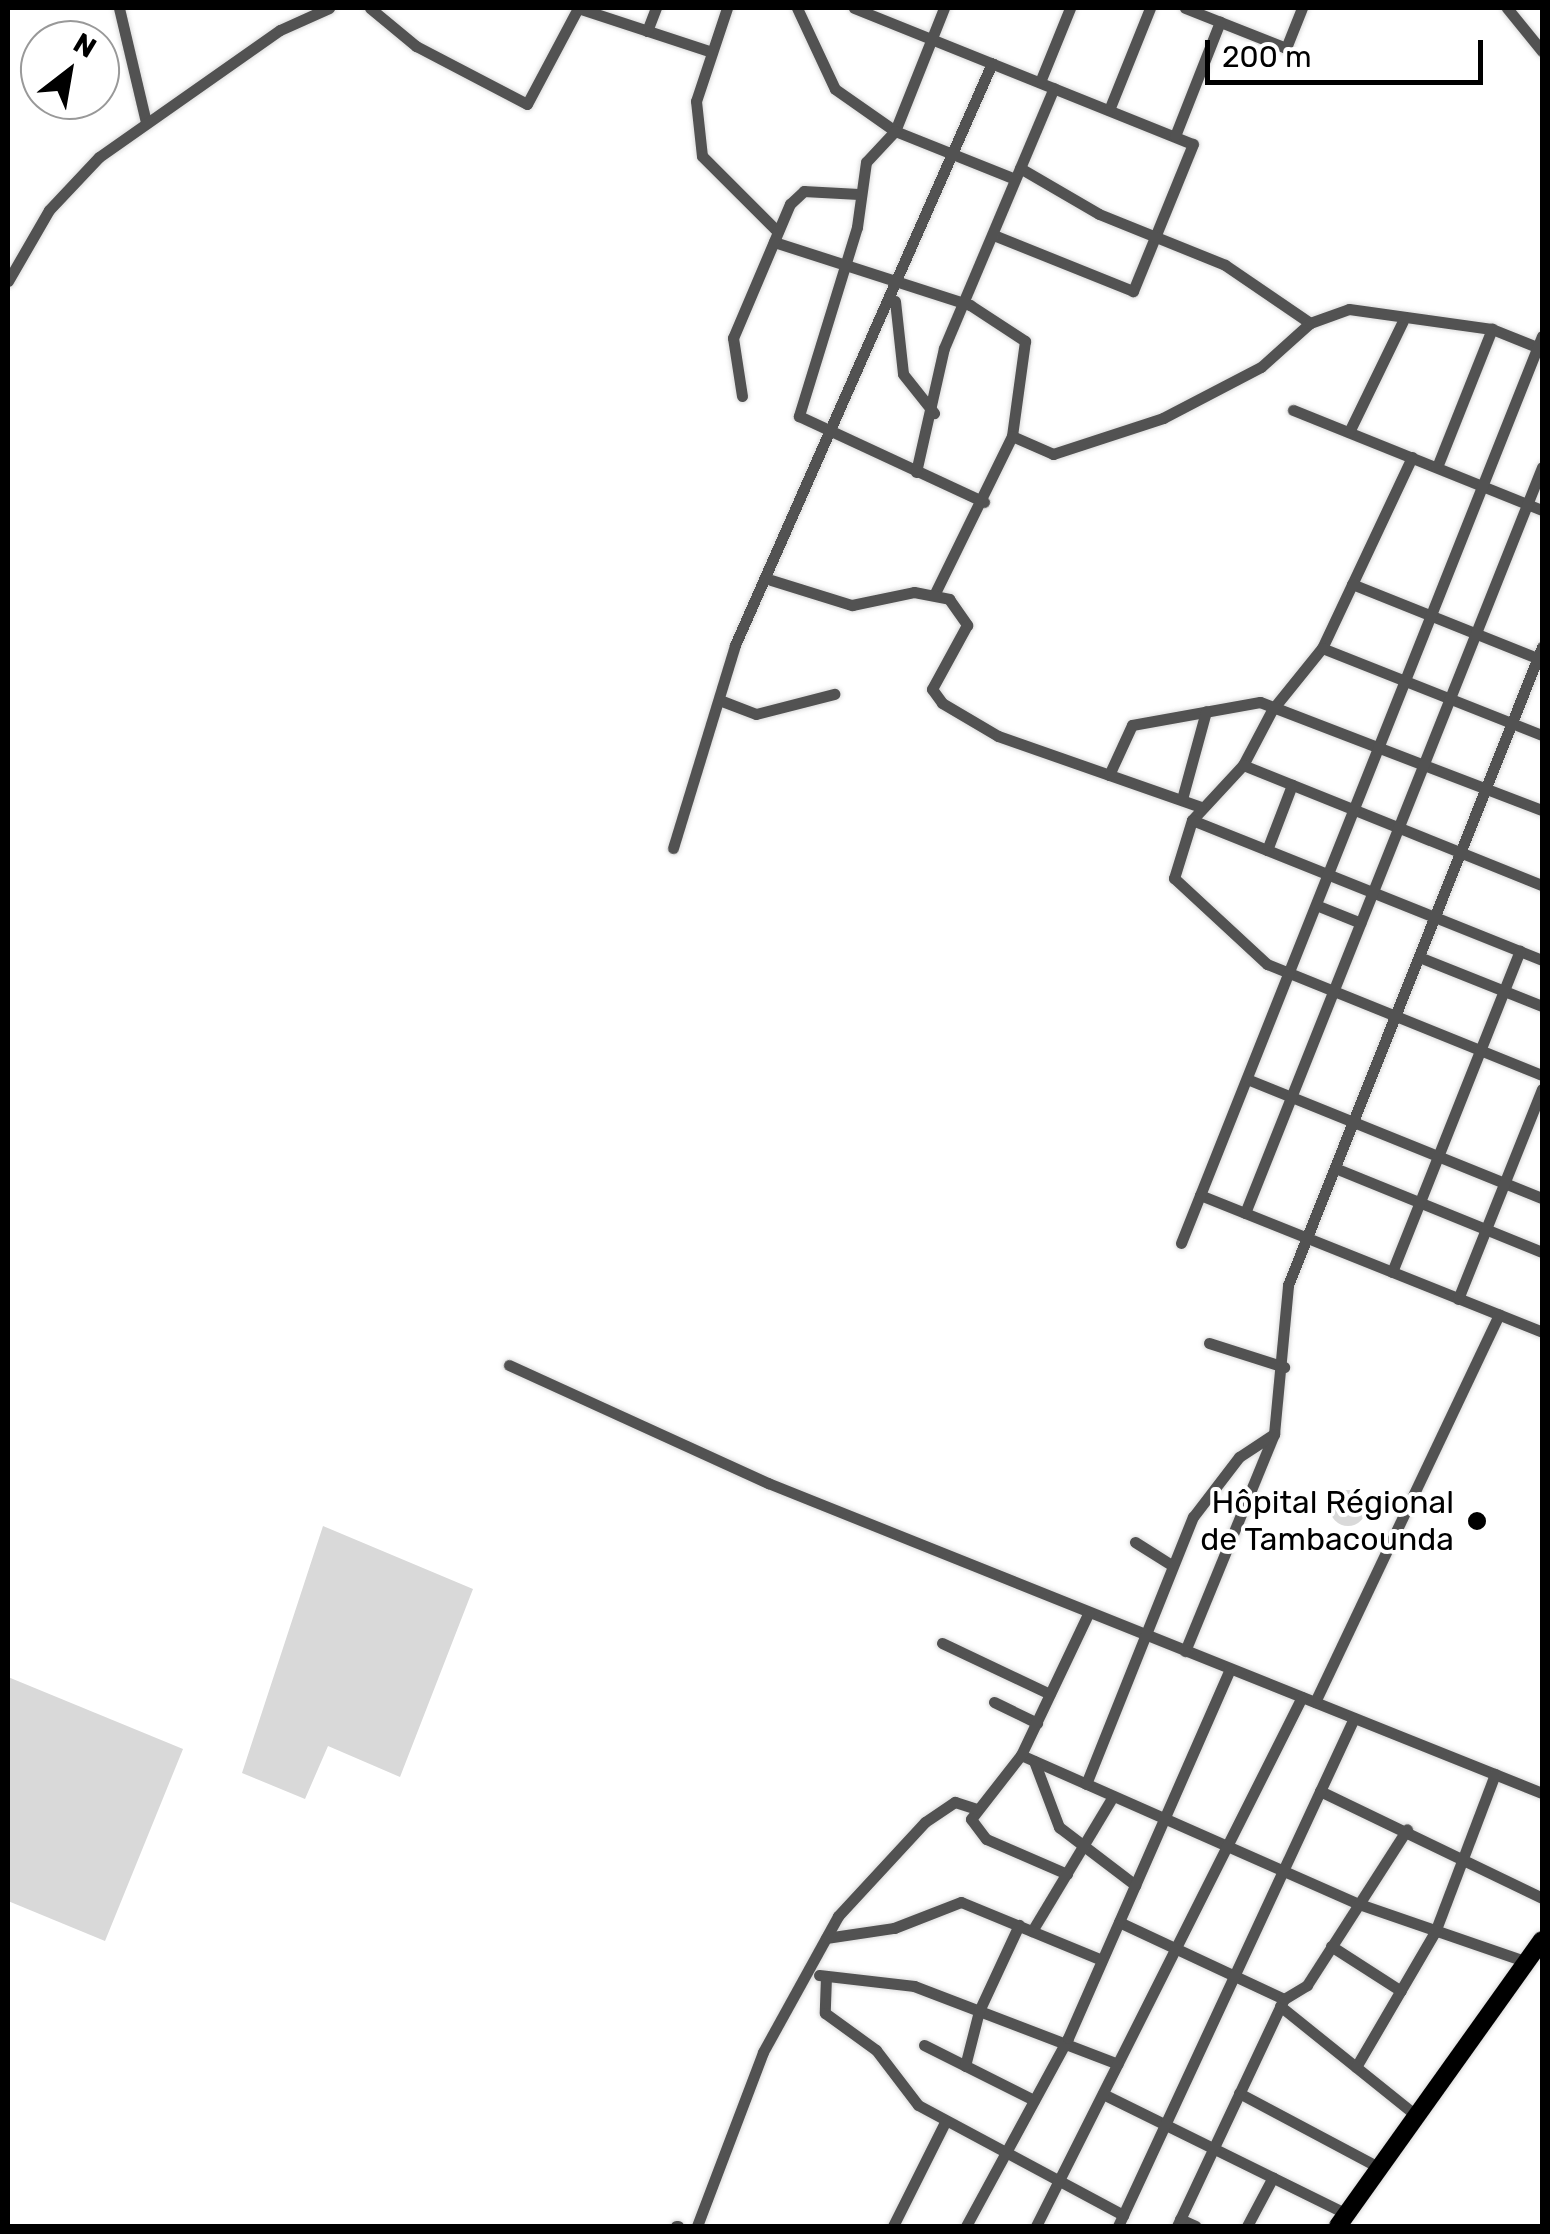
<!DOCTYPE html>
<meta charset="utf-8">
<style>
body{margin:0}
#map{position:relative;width:1550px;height:2234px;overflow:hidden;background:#fff;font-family:Rubik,sans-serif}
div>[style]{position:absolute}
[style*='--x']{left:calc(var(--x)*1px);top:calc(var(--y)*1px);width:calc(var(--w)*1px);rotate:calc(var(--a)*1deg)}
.green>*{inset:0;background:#d9d9d9}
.round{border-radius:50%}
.roads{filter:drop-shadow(0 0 2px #dbdbdb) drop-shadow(0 0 2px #dbdbdb)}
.minor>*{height:11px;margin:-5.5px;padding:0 5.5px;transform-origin:5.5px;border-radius:5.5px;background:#525252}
.highway>*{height:18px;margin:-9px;padding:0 9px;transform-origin:9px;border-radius:9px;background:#000}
.dots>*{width:28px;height:28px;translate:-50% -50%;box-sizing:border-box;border:5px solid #fff;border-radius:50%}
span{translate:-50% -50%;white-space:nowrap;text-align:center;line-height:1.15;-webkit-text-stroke:8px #fff;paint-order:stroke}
.poi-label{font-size:32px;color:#000}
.right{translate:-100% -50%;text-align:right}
.frame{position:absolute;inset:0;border:10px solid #000;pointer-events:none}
.north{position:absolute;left:20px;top:20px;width:100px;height:100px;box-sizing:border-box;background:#fff;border:2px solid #999;border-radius:50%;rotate:31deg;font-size:28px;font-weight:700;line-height:40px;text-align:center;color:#000}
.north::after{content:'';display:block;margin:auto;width:35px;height:45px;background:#000;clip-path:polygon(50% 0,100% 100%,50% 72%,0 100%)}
.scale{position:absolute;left:1205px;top:40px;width:278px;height:45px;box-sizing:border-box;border:5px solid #000;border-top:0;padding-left:12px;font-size:30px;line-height:35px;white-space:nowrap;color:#000;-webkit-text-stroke:8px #fff;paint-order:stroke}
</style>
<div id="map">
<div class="green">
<div class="round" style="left:1330px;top:1490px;width:36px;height:36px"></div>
<div style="clip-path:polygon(323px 1526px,473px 1589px,400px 1777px,328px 1746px,305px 1799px,242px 1773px)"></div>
<div style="clip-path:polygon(8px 1677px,183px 1749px,105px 1941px,8px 1901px)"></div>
</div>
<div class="roads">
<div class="minor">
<div style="--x:119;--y:8;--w:117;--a:76.7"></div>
<div style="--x:370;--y:8;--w:60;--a:39.6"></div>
<div style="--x:416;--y:46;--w:125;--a:27.6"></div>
<div style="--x:527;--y:104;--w:109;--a:-62"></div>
<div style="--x:578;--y:8;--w:141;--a:18.2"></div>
<div style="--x:727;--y:8;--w:98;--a:108.4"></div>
<div style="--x:696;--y:101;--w:55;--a:83.8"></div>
<div style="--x:702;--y:156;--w:107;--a:45"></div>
<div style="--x:797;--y:8;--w:89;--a:64.9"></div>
<div style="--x:835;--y:89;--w:73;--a:35"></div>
<div style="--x:895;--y:131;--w:129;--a:21.8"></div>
<div style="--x:854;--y:8;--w:365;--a:21.9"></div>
<div style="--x:1193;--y:144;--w:159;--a:112.2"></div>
<div style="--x:1133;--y:291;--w:148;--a:-158.1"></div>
<div style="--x:944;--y:8;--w:132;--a:111.7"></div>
<div style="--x:895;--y:131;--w:42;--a:133.1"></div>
<div style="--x:866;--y:162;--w:66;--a:97.9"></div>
<div style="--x:857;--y:227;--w:198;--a:107.1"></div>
<div style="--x:799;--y:416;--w:204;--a:24.9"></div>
<div style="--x:1185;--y:8;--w:109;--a:21.6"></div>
<div style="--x:1286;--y:48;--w:43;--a:-68.2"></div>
<div style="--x:1507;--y:8;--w:55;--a:50.9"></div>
<div style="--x:647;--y:31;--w:25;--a:-69"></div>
<div style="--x:1040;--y:82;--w:80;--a:-67.9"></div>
<div style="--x:1109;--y:110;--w:110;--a:-68.1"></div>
<div style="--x:1175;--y:136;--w:123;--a:-68.5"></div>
<div style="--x:1020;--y:168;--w:91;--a:30.2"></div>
<div style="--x:1099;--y:214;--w:136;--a:22"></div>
<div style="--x:1225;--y:265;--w:103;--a:34.3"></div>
<div style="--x:774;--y:242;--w:206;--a:17.8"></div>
<div style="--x:970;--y:305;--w:66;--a:33.2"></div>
<div style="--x:1025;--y:341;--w:96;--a:97.8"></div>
<div style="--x:1012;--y:436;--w:177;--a:116.1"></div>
<div style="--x:8;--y:281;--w:82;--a:-60"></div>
<div style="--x:49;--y:210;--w:73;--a:-46.7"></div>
<div style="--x:99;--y:157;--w:221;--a:-35.1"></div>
<div style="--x:280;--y:30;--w:54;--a:-24.2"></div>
<div style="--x:895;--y:301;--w:73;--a:83.7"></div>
<div style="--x:903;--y:374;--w:50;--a:51.5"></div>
<div style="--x:742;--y:396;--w:59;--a:-98.8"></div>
<div style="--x:733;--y:338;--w:146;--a:-67"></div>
<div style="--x:790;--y:204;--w:19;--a:-43"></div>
<div style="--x:804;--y:191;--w:54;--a:3.2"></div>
<div style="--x:1293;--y:410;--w:268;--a:21.9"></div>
<div style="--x:1349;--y:432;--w:123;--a:-64.1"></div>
<div style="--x:1012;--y:436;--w:45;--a:23.7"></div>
<div style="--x:1053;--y:454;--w:116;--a:-18.1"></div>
<div style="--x:1163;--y:418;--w:110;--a:-27.5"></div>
<div style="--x:1261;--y:367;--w:66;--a:-41.9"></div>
<div style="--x:1310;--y:323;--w:41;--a:-19.7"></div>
<div style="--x:1349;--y:309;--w:144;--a:8"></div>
<div style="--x:1492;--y:329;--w:54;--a:21.8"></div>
<div style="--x:1412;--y:457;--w:211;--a:115.2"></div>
<div style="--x:1322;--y:648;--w:80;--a:128.9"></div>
<div style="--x:1272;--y:710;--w:62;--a:117.8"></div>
<div style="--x:1243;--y:765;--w:75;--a:132.8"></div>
<div style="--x:1192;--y:820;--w:61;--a:107.2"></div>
<div style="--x:1174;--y:878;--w:127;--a:42.8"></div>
<div style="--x:1267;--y:964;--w:297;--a:22"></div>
<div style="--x:1437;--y:467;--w:149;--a:-68.3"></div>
<div style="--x:916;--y:472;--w:127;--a:-77.3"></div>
<div style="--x:944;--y:348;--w:282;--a:-67.1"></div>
<div style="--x:771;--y:580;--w:85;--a:17.2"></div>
<div style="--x:852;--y:605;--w:63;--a:-11.8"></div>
<div style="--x:914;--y:592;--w:36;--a:11"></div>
<div style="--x:949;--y:599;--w:32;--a:55"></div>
<div style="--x:967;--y:625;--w:73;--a:118.7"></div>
<div style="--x:932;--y:689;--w:17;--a:54"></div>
<div style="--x:942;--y:703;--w:65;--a:30.5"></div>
<div style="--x:998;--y:736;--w:215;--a:19.3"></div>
<div style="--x:1352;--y:584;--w:205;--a:21.8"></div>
<div style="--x:1322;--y:648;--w:237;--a:21.6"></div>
<div style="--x:722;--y:701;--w:36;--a:21"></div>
<div style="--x:756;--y:714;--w:81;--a:-14.4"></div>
<div style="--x:1243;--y:765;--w:322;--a:21.9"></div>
<div style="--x:1109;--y:775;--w:55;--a:-65.3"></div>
<div style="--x:1132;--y:725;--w:130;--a:-10.2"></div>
<div style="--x:1260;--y:702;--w:302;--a:21"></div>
<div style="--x:1182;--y:799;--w:91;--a:-74.7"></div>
<div style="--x:1192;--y:820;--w:377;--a:21.8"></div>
<div style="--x:673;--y:848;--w:212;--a:-73"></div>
<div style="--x:735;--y:645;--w:636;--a:-66.17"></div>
<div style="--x:1267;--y:850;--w:70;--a:-69"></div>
<div style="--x:1316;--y:905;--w:48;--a:21.8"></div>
<div style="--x:1419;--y:957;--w:132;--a:21.7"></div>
<div style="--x:1247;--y:1079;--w:318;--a:22"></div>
<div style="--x:1335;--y:1168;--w:223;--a:22.1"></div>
<div style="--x:1200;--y:1195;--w:368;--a:21.8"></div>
<div style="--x:1245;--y:1213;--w:803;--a:-68.29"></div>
<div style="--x:1181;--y:1243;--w:976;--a:-68.3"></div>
<div style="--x:1392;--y:1272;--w:346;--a:-68.3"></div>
<div style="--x:1458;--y:1299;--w:226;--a:-68.2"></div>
<div style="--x:1209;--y:1343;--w:79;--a:17.7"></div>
<div style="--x:509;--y:1365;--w:285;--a:24.5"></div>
<div style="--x:768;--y:1483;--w:834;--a:21.83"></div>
<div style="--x:1135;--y:1542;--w:41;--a:32.2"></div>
<div style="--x:942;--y:1643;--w:119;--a:25.3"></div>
<div style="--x:1185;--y:1651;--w:235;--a:-67.7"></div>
<div style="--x:1274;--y:1434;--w:150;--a:-84.6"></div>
<div style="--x:1288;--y:1285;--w:687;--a:-68.29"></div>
<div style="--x:994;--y:1702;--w:48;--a:26"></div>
<div style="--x:1315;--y:1702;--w:429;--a:-64.6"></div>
<div style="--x:1021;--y:1755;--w:369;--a:23.8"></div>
<div style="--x:1359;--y:1904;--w:178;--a:19"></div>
<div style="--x:1034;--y:1761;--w:71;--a:69.3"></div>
<div style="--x:1059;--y:1827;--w:96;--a:37.3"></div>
<div style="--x:1086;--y:1784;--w:288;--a:-68.2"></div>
<div style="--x:1193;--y:1517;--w:76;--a:-52.5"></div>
<div style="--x:1239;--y:1457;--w:42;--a:-33.3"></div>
<div style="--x:1320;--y:1791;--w:246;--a:25.7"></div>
<div style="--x:1067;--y:1874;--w:88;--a:-156.6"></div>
<div style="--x:986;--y:1839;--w:25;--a:-127"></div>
<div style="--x:971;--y:1819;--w:81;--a:-52"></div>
<div style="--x:1021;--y:1755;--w:158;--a:-64.6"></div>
<div style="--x:1119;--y:1922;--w:182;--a:25"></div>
<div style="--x:1032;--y:1931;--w:157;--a:-59"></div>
<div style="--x:826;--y:1938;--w:69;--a:-8.4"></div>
<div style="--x:894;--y:1928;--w:72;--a:-21.2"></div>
<div style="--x:961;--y:1902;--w:152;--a:22.4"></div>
<div style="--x:1331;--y:1946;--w:83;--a:32.7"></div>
<div style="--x:819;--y:1975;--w:96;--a:6.6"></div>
<div style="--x:914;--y:1986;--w:218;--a:20.9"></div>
<div style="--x:826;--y:1976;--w:37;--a:92"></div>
<div style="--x:825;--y:2013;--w:63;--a:36"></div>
<div style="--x:876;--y:2050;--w:69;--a:52.6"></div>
<div style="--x:918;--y:2105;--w:233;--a:28.2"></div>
<div style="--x:1280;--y:2006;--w:176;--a:38.8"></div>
<div style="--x:924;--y:2045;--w:123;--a:26.6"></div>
<div style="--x:965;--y:2066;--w:57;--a:-75.7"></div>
<div style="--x:979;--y:2011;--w:95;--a:-65.1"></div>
<div style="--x:1356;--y:2067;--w:156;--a:-59.7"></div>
<div style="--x:1435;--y:1932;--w:169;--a:-69.2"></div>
<div style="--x:1239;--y:2093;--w:160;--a:28"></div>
<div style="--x:1103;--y:2094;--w:272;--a:26.2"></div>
<div style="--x:1180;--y:2219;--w:17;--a:24"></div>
<div style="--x:676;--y:2226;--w:2;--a:0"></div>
<div style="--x:697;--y:2226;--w:186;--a:-69.2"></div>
<div style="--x:763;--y:2052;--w:155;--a:-61.1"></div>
<div style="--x:838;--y:1916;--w:128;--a:-47.2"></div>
<div style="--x:925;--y:1822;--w:36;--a:-34"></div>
<div style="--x:955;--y:1802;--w:22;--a:18"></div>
<div style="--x:893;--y:2226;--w:116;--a:-63.4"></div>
<div style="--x:966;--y:2226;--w:214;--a:-61.5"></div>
<div style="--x:1068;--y:2038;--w:403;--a:-66.3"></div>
<div style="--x:1036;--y:2226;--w:592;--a:-63.31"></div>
<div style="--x:1118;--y:2226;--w:560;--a:-65.08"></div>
<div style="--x:1177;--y:2226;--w:251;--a:-64.8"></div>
<div style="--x:1284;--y:1999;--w:27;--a:-31"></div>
<div style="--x:1307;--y:1985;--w:185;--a:-57.3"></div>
<div style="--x:1247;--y:2226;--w:55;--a:-62"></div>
</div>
<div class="highway">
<div style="--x:1338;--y:2226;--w:351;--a:-54.5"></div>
</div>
</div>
<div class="dots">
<div style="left:1477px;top:1521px;background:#000"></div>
</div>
<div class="poi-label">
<span class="right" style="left:1454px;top:1521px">Hôpital Régional<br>de Tambacounda</span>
</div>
<div class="frame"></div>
<div class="north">N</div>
<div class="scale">200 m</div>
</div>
